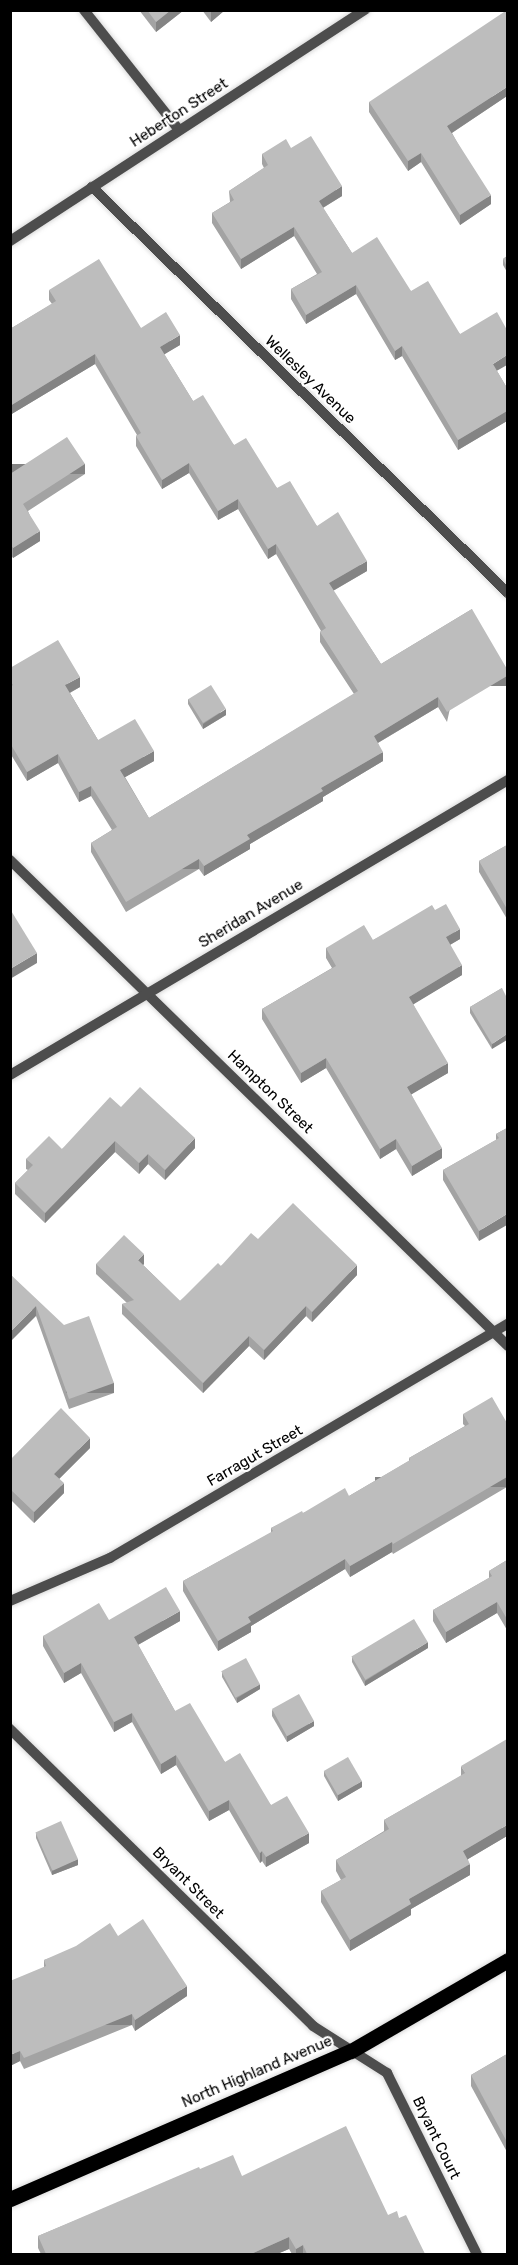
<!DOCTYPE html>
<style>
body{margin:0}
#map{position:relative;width:518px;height:2265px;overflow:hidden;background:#fff;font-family:Rubik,sans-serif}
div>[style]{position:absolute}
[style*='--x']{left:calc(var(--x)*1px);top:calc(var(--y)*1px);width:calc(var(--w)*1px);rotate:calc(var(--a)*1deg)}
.roads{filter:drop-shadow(0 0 2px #dbdbdb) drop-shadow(0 0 2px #dbdbdb)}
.minor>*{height:10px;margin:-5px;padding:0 5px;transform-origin:5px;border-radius:5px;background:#4d4d4d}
.major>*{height:15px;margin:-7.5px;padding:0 7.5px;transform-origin:7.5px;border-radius:7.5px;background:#000}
.wall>*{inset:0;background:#a3a3a3}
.shaded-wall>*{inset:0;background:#848484;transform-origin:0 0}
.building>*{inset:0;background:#bdbdbd;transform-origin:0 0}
span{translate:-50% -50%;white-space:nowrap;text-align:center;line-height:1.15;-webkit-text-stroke:4.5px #fff;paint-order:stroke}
.street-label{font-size:15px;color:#000}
.frame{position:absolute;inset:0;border:12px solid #000;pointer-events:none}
</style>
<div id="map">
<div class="roads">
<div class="minor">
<div style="--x:84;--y:10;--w:153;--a:51.6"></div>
<div style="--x:92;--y:187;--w:581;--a:44.3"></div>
<div style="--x:10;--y:241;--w:424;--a:-33.1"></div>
<div style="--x:10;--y:860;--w:696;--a:44.3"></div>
<div style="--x:10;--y:1075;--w:579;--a:-30.64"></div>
<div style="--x:10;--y:1601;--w:109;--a:-23.3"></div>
<div style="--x:110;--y:1558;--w:462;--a:-30.5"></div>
<div style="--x:10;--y:1729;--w:424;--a:44.4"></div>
<div style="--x:313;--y:2026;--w:88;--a:32.4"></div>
<div style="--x:387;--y:2073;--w:202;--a:63.6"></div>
</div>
<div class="major">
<div style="--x:10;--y:2199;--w:372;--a:-23.5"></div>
<div style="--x:351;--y:2051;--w:181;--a:-30.1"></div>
</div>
</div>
<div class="wall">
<div style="clip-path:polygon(139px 10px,184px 10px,156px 32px)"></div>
<div style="clip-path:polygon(202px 10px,225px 10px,211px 22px)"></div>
<div style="clip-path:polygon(507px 96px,452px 133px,491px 204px,460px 225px,421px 162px,408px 171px,369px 112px,369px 102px)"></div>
<div style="clip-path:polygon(291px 148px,342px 196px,323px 208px,352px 253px,411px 291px,460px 334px,497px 371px,507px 388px,507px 421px,458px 450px,402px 356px,395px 360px,356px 294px,306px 324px,291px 299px,291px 289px,317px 274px,294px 236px,241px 269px,212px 223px,212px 213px,230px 202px,229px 191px,264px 168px,262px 164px,262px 154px)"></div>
<div style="clip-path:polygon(507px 256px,507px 272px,503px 265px,503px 259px)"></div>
<div style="clip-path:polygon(49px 290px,141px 328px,180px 345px,164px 354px,193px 401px,234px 445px,277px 488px,317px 526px,367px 571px,333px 591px,381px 664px,472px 609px,447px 722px,438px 707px,378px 743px,383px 761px,323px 797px,323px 801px,250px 844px,250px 849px,204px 876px,199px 869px,126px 912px,91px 852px,91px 843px,112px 830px,91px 796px,79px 802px,58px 763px,27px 781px,10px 753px,10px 668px,80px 687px,70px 693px,98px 740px,154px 761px,125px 777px,149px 818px,354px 694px,320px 642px,320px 632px,321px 631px,276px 554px,268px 559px,238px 509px,218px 520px,189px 473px,162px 489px,136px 446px,136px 436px,137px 435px,95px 364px,10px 415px,10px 329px,52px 304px,49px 300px)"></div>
<div style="clip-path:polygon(10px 474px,85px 474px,28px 511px,40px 541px,13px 558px,10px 554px)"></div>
<div style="clip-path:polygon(188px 699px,226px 715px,203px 729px,188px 704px)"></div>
<div style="clip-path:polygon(507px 845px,507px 919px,479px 872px,479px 861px)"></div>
<div style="clip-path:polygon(435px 910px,460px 939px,450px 945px,462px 975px,413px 1004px,448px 1073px,411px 1094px,442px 1158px,412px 1176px,396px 1149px,380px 1159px,326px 1068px,301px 1083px,262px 1019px,262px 1009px,332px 968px,326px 958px,326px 948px,373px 940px)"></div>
<div style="clip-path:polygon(502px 988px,492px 1049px,470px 1013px,470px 1007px)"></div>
<div style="clip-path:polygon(121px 1107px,195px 1148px,165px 1180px,148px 1164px,139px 1174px,115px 1152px,45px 1223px,15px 1194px,15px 1183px,28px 1170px,26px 1169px,26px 1159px,62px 1149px)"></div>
<div style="clip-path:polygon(507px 1128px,479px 1241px,443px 1180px,443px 1170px,496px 1140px,496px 1134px)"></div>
<div style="clip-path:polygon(258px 1239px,357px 1275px,312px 1322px,306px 1316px,264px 1360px,249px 1346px,203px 1393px,122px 1314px,122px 1304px,127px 1303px,96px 1274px,96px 1264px,144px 1264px,143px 1265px,180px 1301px,221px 1266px)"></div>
<div style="clip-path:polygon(10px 1274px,114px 1393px,69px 1409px,36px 1316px)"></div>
<div style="clip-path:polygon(463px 1414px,507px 1423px,507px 1487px,393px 1554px,392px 1552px,350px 1577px,345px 1569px,251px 1626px,251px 1632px,218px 1651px,183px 1591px,183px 1581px,271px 1533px,271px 1528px,303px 1513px,349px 1496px,409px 1461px,409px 1458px,465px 1426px,463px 1424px)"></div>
<div style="clip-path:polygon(90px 1448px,59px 1479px,64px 1493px,34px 1523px,10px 1499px,10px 1460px)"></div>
<div style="clip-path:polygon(507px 1560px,507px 1630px,497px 1613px,446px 1643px,433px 1621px,433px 1610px,489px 1578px,489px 1571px)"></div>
<div style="clip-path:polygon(109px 1620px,180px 1621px,138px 1645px,175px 1711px,225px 1762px,271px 1805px,309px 1843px,266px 1867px,262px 1861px,260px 1863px,229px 1810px,209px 1821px,176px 1765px,161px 1774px,132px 1722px,114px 1732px,81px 1673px,64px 1683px,43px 1646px,43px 1636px)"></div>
<div style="clip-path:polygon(428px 1648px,365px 1686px,352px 1662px,352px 1657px)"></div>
<div style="clip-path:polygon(222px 1672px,260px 1689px,237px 1703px,222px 1677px)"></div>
<div style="clip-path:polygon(272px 1710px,314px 1726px,287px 1742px,272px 1716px)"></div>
<div style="clip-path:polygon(461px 1766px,507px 1836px,468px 1859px,470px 1875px,411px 1909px,411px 1915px,350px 1951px,321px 1902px,321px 1891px,341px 1880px,336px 1871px,336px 1860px,384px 1831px,384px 1820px,461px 1776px)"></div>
<div style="clip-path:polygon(324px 1771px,362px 1787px,338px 1801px,324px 1776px)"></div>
<div style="clip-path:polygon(36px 1833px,78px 1865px,52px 1875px,36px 1838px)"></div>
<div style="clip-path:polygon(118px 1936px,187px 1996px,135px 2031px,132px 2025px,24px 2069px,20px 2061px,10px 2066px,44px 1967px,44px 1960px)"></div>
<div style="clip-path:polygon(507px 2054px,507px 2152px,471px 2086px,471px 2075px)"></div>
<div style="clip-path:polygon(200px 2169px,242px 2176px,399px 2218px,425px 2254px,292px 2254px,289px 2249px,277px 2254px,41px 2254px,38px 2248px,38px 2236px)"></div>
</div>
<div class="shaded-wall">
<div style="clip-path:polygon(171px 10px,184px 10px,156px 32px,156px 22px)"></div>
<div style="clip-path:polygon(212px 10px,225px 10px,211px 22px,211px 12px)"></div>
<div style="clip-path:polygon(507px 87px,507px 96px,447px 136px,447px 126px)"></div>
<div style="clip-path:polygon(421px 153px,421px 162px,408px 171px,408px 161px)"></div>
<div style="clip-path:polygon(342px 186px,342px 196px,319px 210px,319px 201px)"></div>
<div style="clip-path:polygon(491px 195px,491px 204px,460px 225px,460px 215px)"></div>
<div style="clip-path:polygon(294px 227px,294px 236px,241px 269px,241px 259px)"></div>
<div style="clip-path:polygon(356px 285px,356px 294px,306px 324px,306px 315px)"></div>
<div style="clip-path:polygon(180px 335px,180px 345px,160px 357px,160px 347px)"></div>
<div style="clip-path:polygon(402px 346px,402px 356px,395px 360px,395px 351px)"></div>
<div style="clip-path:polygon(95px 354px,95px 364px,10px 415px,10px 406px)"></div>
<div style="clip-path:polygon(507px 355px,507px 365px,493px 373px,493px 364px)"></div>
<div style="clip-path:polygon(507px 411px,507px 421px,458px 450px,458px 440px)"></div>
<div style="clip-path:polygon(189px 463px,189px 473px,162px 489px,162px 480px)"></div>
<div style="left:85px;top:464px;width:10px;height:74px;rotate:90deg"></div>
<div style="clip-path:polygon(238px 499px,238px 509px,218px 520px,218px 511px)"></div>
<div style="clip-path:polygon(40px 531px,40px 541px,13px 558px,13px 548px)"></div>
<div style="clip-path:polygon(276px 544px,276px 554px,268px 559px,268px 549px)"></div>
<div style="clip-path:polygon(367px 561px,367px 571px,329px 593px,329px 583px)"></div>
<div style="left:507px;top:676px;width:10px;height:70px;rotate:90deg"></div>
<div style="clip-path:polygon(80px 677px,80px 687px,65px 695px,65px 685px)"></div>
<div style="clip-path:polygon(438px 697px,438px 707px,374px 745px,374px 736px)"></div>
<div style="clip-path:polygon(226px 709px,226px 715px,203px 729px,203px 724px)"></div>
<div style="clip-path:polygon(154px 751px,154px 761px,120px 780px,120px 770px)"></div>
<div style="clip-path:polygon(383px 752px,383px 761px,323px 797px,323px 801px,250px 844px,250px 849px,204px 876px,204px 866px,247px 835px,321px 788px)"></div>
<div style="clip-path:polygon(58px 754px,58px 763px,27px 781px,27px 772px)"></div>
<div style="clip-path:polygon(91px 786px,91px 796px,79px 802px,79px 792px)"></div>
<div style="left:199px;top:859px;width:10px;height:85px;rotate:90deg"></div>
<div style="clip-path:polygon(460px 929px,460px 939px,446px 947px,446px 937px)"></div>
<div style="clip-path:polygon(37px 953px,37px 963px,10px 979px,10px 969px)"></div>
<div style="clip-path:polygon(462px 965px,462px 975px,409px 1007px,409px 997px)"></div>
<div style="clip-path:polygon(507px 1034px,507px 1040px,492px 1049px,492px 1044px)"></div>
<div style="clip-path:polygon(326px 1058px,326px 1068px,301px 1083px,301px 1073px)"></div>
<div style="clip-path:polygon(448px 1063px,448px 1073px,407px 1097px,407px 1087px)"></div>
<div style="clip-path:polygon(195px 1138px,195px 1148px,165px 1180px,165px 1170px)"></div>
<div style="clip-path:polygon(396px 1139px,396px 1149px,380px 1159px,380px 1149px)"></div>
<div style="clip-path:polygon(115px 1141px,115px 1152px,45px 1223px,45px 1213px)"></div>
<div style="clip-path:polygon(442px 1148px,442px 1158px,412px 1176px,412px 1166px)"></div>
<div style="clip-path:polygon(148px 1154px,148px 1164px,139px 1174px,139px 1163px)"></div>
<div style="clip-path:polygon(507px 1214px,507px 1225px,479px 1241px,479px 1231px)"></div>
<div style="clip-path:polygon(144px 1254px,144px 1264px,138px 1270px,138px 1260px)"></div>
<div style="clip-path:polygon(357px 1265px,357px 1275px,312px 1322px,312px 1312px)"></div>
<div style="clip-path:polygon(36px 1306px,36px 1316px,10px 1342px,10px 1332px)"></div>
<div style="clip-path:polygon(306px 1306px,306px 1316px,264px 1360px,264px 1350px)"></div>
<div style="clip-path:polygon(249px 1336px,249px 1346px,203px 1393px,203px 1383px)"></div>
<div style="left:114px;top:1383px;width:10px;height:48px;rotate:90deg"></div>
<div style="clip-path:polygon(90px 1438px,90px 1448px,54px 1484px,54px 1474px)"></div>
<div style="left:507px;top:1477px;width:10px;height:132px;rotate:90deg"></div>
<div style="clip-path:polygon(64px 1483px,64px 1493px,34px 1523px,34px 1512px)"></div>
<div style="clip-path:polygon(392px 1542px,392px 1552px,350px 1577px,350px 1566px)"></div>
<div style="clip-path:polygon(345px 1559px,345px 1569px,251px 1626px,251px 1632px,218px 1651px,218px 1641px,248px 1617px)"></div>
<div style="clip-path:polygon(497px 1602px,497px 1613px,446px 1643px,446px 1632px)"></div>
<div style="clip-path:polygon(180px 1611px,180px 1621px,134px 1647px,134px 1637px)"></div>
<div style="clip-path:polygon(428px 1642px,428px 1648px,365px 1686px,365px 1681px)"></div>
<div style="clip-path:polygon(81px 1663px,81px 1673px,64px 1683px,64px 1673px)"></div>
<div style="clip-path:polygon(260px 1684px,260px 1689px,237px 1703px,237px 1698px)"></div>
<div style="clip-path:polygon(132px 1713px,132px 1722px,114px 1732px,114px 1722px)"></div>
<div style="clip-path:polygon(314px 1721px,314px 1726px,287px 1742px,287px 1736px)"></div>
<div style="clip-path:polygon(176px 1755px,176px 1765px,161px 1774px,161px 1764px)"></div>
<div style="clip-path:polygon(362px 1781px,362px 1787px,338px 1801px,338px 1795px)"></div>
<div style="clip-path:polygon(229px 1800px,229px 1810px,209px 1821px,209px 1811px)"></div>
<div style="clip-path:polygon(507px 1825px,507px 1836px,463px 1862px,463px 1851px)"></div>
<div style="clip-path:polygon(309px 1833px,309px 1843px,266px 1867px,266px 1857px)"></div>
<div style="clip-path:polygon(262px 1851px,262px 1861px,260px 1863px,260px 1853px)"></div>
<div style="clip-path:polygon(78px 1859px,78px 1865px,52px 1875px,52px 1870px)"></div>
<div style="clip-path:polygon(470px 1864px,470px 1875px,411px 1909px,411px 1915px,350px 1951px,350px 1940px,409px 1899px)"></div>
<div style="clip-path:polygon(187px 1986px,187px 1996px,135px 2031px,135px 2020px)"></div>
<div style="left:132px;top:2014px;width:11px;height:117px;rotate:90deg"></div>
<div style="clip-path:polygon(20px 2051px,20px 2061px,10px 2066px,10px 2055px)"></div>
<div style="clip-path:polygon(289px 2237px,289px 2249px,277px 2254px,251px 2254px)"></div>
<div style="clip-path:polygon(303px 2245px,303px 2254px,296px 2254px,296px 2249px)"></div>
</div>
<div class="building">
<div style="clip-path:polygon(147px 10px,171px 10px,156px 22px)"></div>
<div style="clip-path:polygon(507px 10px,507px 87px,447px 126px,491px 195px,460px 215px,421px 153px,408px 161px,369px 102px)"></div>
<div style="clip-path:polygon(311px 136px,342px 186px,319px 201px,352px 253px,377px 237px,411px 291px,428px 281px,460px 334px,497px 312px,507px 330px,507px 355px,493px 364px,507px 388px,507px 411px,458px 440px,402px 346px,395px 351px,356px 285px,306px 315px,291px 289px,322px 272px,294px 227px,241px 259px,212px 213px,234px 200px,229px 191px,268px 165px,262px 154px,286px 139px,291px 148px)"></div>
<div style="clip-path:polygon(507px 256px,507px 267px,503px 259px)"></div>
<div style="clip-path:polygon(99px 259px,141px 328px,166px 312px,180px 335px,160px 347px,193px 401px,203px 395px,234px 445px,246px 438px,277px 488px,290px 481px,317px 526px,338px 512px,367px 561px,329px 583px,381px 664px,472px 609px,507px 669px,507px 676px,447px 712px,438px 697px,374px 736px,383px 752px,321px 788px,323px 791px,247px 835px,250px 839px,204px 866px,199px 859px,126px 902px,91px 843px,117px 827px,91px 786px,79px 792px,58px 754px,27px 772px,10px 743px,10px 687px,13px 685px,10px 681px,10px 668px,58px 640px,80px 677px,65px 685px,98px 740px,135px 719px,154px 751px,120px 770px,149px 818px,358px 691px,320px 632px,326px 628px,276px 544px,268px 549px,238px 499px,218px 511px,189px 463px,162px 480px,136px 436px,141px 433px,95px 354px,10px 406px,10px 329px,56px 301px,49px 290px)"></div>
<div style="clip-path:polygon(67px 437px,85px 464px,23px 504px,40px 531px,13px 548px,10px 544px,10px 474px)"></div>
<div style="left:211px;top:685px;width:28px;height:27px;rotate:58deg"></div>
<div style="clip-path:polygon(507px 845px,507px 909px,479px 861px)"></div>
<div style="clip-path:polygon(446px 904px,460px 929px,446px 937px,462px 965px,409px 997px,448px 1063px,407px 1087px,442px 1148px,412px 1166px,396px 1139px,380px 1149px,326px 1058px,301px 1073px,262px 1009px,336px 966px,326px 948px,364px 925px,373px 940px,432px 905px,435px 910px)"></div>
<div style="clip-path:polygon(10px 909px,37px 953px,10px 969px)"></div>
<div style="clip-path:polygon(502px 988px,507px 998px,507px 1034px,492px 1044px,470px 1007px)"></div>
<div style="clip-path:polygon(140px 1087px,195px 1138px,165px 1170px,148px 1154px,139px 1163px,115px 1141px,45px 1213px,15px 1183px,33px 1165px,26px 1159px,49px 1136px,62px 1149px,110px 1097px,121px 1107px)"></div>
<div style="clip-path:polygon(507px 1128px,507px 1214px,479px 1231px,443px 1170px,499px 1138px,496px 1134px)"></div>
<div style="clip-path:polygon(293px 1203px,357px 1265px,312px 1312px,306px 1306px,264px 1350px,249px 1336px,203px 1383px,122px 1304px,134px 1300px,96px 1264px,124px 1235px,144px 1254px,138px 1260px,180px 1301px,218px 1263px,221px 1266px,251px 1233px,258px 1239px)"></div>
<div style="clip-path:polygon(10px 1274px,64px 1325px,89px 1316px,114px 1383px,69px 1399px,36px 1306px,10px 1332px)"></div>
<div style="clip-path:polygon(492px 1397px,507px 1423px,507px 1477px,393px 1544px,392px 1542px,350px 1566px,345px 1559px,248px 1617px,251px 1622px,218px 1641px,183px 1581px,273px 1531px,271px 1528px,302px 1511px,303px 1513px,345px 1488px,349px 1496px,410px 1460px,409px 1458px,469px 1424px,463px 1414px)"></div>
<div style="clip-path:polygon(61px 1408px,90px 1438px,54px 1474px,64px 1483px,34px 1512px,10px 1489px,10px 1460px)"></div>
<div style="clip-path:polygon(507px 1560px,507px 1619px,497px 1602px,446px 1632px,433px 1610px,492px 1576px,489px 1571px)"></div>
<div style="clip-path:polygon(166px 1587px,180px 1611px,134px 1637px,175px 1711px,190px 1703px,225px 1762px,240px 1753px,271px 1805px,287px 1796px,309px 1833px,266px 1857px,262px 1851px,260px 1853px,229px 1800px,209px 1811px,176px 1755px,161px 1764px,132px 1713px,114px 1722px,81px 1663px,64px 1673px,43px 1636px,99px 1603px,109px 1620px)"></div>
<div style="left:414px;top:1619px;width:27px;height:73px;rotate:59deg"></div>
<div style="left:246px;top:1658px;width:30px;height:28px;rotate:62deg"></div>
<div style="left:299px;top:1694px;width:31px;height:31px;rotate:61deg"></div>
<div style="clip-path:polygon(507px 1739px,507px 1825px,463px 1851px,470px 1864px,409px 1899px,411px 1904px,350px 1940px,321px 1891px,346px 1877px,336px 1860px,389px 1829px,384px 1820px,465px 1773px,461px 1766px)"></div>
<div style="left:348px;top:1757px;width:28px;height:28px;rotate:60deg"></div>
<div style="left:61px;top:1821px;width:42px;height:28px;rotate:66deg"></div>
<div style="clip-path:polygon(143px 1919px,187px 1986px,135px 2020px,132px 2014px,24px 2058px,20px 2051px,10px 2055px,10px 1981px,46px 1966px,44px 1960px,76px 1946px,110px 1923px,118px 1936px)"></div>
<div style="clip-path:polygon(507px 2054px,507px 2142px,471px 2075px)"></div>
<div style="clip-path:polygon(346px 2126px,388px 2215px,397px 2211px,399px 2218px,406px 2215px,425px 2254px,307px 2254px,303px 2245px,296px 2249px,289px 2237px,251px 2254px,46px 2254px,38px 2236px,199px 2167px,200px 2169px,233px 2155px,242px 2176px)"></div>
</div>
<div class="street-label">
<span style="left:179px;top:113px;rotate:-33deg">Heberton Street</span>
<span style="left:310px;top:380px;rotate:44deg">Wellesley Avenue</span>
<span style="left:251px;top:914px;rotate:-31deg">Sheridan Avenue</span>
<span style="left:270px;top:1092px;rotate:44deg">Hampton Street</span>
<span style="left:255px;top:1456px;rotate:-30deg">Farragut Street</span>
<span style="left:188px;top:1883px;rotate:45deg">Bryant Street</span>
<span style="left:257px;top:2072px;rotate:-23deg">North Highland Avenue</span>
<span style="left:436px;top:2138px;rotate:64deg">Bryant Court</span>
</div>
<div class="frame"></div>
</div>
